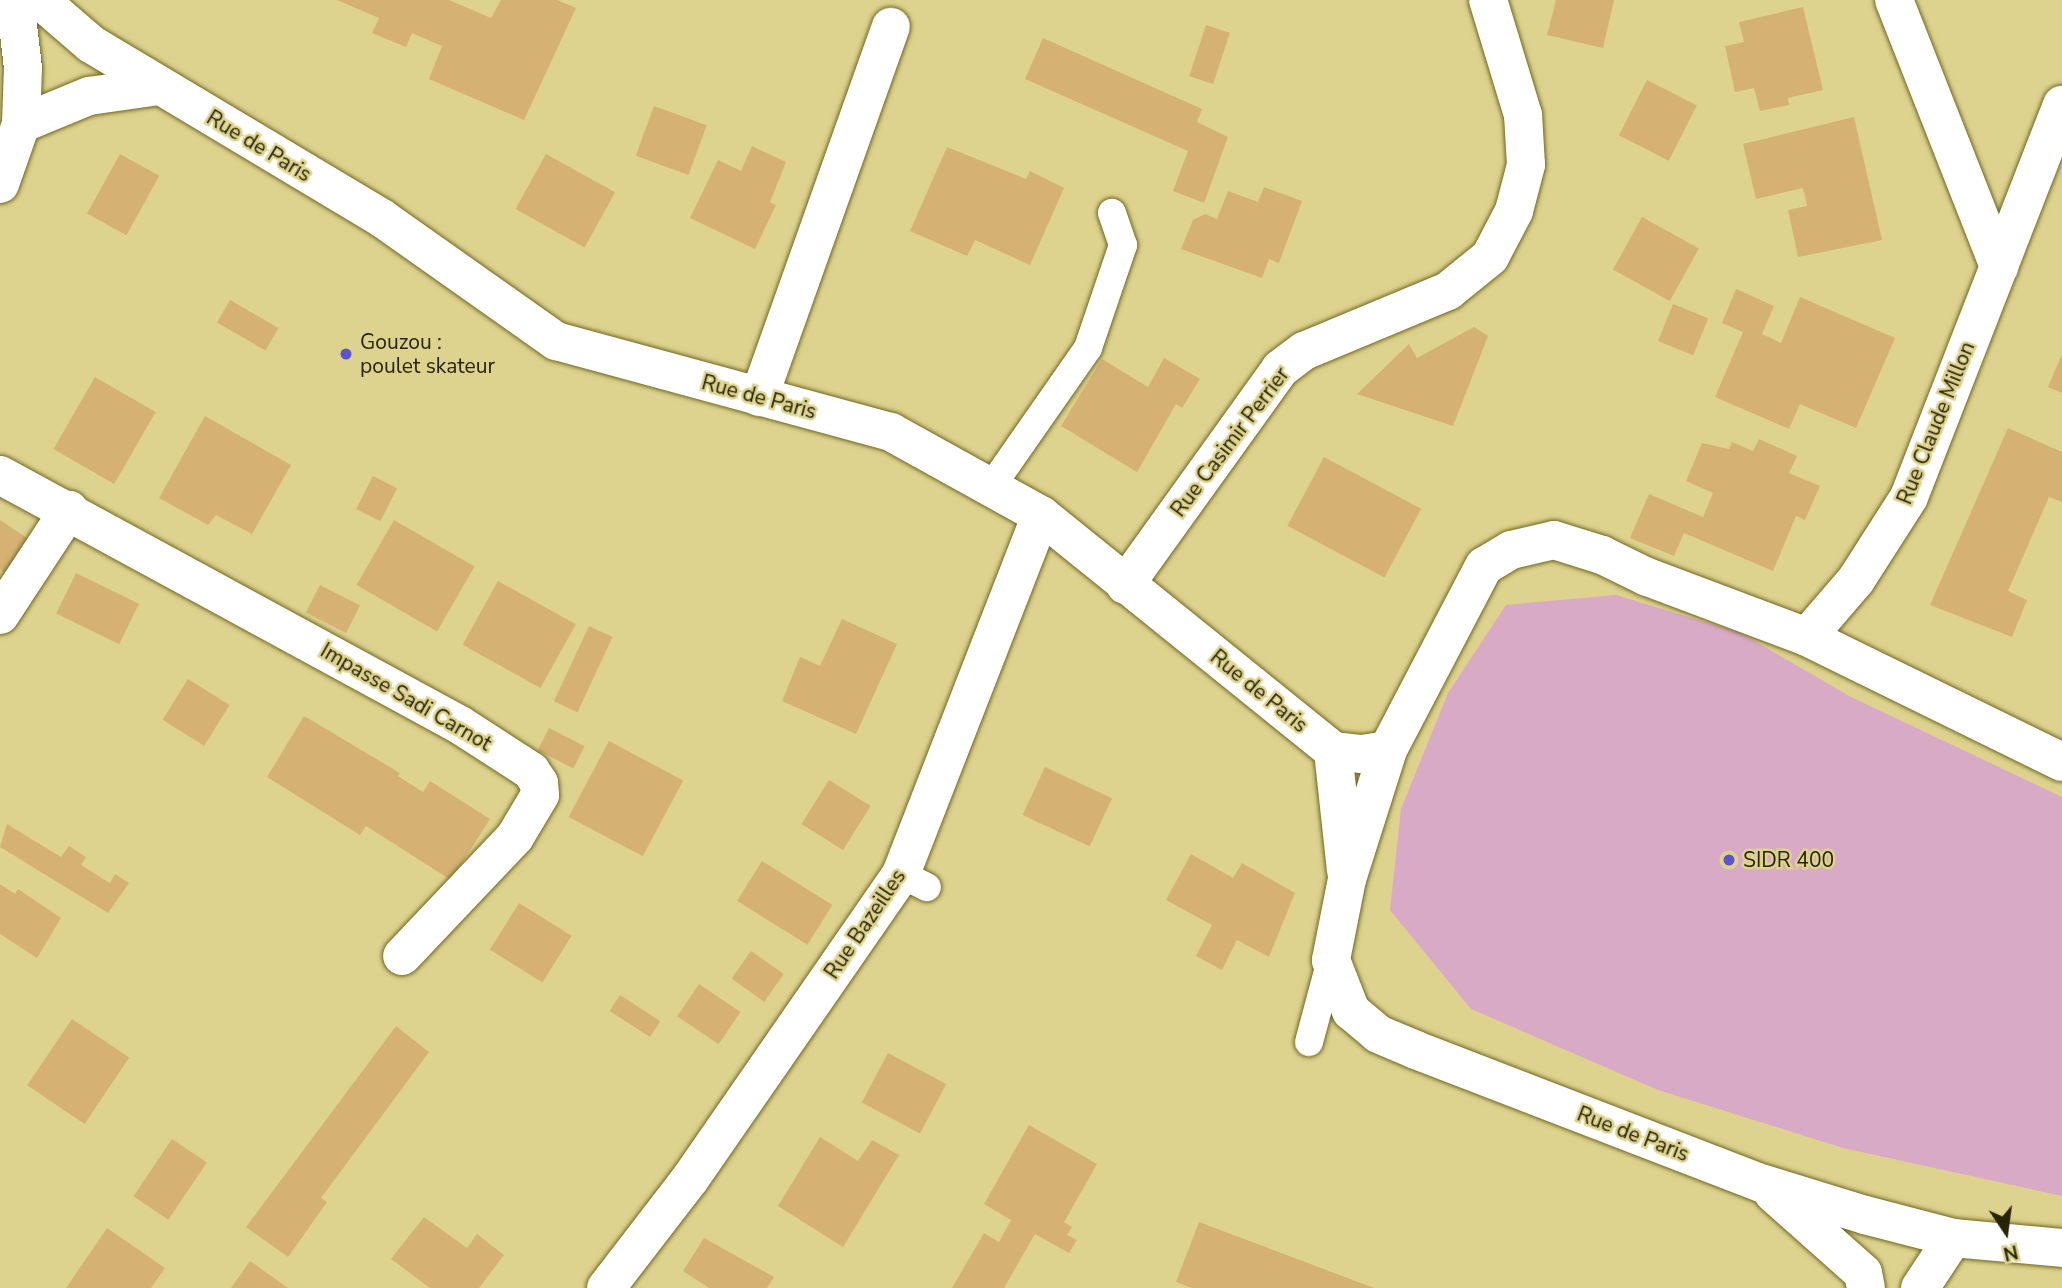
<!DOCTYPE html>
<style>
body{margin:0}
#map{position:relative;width:2062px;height:1288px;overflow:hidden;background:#ddd38e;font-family:"Nunito Sans",sans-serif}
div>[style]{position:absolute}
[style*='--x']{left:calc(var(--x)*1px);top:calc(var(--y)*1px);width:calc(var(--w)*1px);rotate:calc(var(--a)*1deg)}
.green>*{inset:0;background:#d8aac6}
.building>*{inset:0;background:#d5b274;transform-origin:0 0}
.roads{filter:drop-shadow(0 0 2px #716721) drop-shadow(0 0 2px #716721)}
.lane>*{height:28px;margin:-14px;padding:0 14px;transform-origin:14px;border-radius:14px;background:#fff}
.street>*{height:38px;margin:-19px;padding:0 19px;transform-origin:19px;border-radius:19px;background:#fff}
.secondary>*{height:38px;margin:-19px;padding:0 19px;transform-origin:19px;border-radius:19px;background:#fff}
.primary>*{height:38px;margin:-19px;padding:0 19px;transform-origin:19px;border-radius:19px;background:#fff}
.dots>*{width:19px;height:19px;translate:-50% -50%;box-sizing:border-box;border:4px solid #ddd38e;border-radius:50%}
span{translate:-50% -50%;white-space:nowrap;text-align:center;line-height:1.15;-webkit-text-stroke:5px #ddd38e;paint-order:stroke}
.street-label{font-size:21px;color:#272306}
.poi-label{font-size:21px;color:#272306}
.left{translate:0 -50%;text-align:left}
.north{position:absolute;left:1971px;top:1197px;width:70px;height:70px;-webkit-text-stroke:5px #ddd38e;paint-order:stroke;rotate:167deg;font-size:19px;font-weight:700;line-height:28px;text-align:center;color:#272306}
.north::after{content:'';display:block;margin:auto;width:24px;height:32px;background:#272306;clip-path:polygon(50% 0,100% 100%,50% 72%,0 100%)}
</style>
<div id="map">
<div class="green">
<div style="clip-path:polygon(1616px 595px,1741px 633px,1849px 696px,2062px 797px,2062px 1196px,1843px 1148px,1658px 1090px,1471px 1009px,1390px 910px,1401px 809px,1448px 693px,1506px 605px)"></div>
</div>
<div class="building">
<div style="clip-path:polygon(337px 0,449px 0,491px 18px,501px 0,557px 0,576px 8px,524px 120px,429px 79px,442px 46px,412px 33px,406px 47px,372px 33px,379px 18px)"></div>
<div style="clip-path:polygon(1556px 0,1614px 0,1603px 48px,1547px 35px)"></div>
<div style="clip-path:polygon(1803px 7px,1823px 90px,1788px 98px,1789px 105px,1760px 111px,1754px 88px,1735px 92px,1725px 46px,1744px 42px,1739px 22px)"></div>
<div style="left:1206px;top:25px;width:25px;height:54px;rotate:18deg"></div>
<div style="clip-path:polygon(1043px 38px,1202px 109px,1197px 122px,1228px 137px,1204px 203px,1173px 191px,1188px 151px,1025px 79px)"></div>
<div style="left:1647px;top:80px;width:56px;height:62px;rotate:27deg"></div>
<div style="left:654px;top:106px;width:56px;height:53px;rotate:20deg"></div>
<div style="clip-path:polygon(1854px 117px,1882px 240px,1798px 257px,1788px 210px,1807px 206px,1803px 188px,1756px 199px,1743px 144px)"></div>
<div style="clip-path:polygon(752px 146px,786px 162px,770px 202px,776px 205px,755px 249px,690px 218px,718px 160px,741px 171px)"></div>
<div style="clip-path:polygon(947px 147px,1026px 179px,1030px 171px,1064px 188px,1030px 265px,975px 240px,967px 256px,910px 231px)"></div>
<div style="left:120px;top:154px;width:45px;height:68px;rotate:29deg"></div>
<div style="left:546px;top:154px;width:79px;height:63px;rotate:29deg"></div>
<div style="clip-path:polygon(1264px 187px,1302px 201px,1279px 263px,1269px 259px,1262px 278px,1181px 249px,1193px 220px,1205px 214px,1217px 219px,1228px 191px,1258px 202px)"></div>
<div style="left:1642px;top:217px;width:65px;height:60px;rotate:29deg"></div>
<div style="clip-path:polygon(1736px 289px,1774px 306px,1762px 334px,1781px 343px,1800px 297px,1895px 338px,1856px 428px,1800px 404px,1789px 429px,1715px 397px,1743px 332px,1722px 323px)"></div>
<div style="left:230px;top:300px;width:56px;height:26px;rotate:30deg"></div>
<div style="left:1673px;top:304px;width:38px;height:40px;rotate:22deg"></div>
<div style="clip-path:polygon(1474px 327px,1488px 336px,1453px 426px,1357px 394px,1409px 344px,1417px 358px)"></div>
<div style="clip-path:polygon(2062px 354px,2062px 393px,2048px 387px)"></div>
<div style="clip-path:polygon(1164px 358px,1200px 379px,1182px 408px,1176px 404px,1137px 472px,1061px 426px,1102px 359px,1148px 387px)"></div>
<div style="left:95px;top:377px;width:70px;height:83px;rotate:30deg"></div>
<div style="clip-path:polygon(205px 416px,291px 465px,252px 534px,216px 515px,208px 525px,159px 498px)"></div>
<div style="clip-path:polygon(2008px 428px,2062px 452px,2062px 502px,2049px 497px,2008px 591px,2027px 600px,2012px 637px,1930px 605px)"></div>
<div style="clip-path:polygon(1759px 439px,1797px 456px,1789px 473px,1820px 486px,1805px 520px,1796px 516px,1773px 571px,1684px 533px,1674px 556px,1630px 538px,1649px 494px,1703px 517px,1713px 493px,1686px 481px,1702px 443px,1729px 449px,1732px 442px,1753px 451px)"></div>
<div style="left:1324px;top:457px;width:110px;height:78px;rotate:28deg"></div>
<div style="left:373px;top:476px;width:27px;height:37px;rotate:27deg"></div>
<div style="clip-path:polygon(0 520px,30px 540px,7px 575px,0 570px)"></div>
<div style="left:394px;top:520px;width:93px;height:75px;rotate:30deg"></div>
<div style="left:76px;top:573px;width:70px;height:45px;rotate:26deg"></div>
<div style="left:498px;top:581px;width:89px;height:73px;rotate:29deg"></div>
<div style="left:320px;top:585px;width:45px;height:31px;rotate:27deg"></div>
<div style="clip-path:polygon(842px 619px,897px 644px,856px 734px,782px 701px,800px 657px,820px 666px)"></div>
<div style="left:589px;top:626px;width:26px;height:83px;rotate:25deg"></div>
<div style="left:188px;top:679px;width:49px;height:48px;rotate:32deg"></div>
<div style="clip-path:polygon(304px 716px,400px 773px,398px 776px,423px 792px,430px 781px,490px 819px,451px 880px,366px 826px,360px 835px,267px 777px)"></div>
<div style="left:549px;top:728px;width:40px;height:25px;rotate:27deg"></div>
<div style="left:609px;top:741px;width:84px;height:86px;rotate:28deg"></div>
<div style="left:1045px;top:767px;width:74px;height:53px;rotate:25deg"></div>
<div style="left:829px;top:780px;width:49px;height:52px;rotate:32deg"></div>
<div style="clip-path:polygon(7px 824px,61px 857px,69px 846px,86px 857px,81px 865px,110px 883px,115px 874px,129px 883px,108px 913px,0 847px)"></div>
<div style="clip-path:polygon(1191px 854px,1233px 878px,1242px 863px,1295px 893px,1269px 957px,1237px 940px,1222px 970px,1196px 956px,1212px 925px,1166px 900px)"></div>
<div style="left:762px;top:861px;width:83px;height:47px;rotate:32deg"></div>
<div style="clip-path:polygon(0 884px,15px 894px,18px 889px,61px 918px,37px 958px,0 934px)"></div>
<div style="left:519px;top:903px;width:62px;height:55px;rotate:32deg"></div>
<div style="left:751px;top:951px;width:40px;height:34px;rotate:35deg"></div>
<div style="left:699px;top:984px;width:50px;height:39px;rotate:34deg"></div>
<div style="left:620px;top:995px;width:48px;height:19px;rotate:33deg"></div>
<div style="left:72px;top:1019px;width:69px;height:80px;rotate:34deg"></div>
<div style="clip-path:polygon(396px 1026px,429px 1052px,321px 1198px,327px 1202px,288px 1257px,246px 1227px)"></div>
<div style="left:888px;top:1053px;width:66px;height:56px;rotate:28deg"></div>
<div style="clip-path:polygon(1029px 1125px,1097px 1164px,1064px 1222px,1072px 1227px,1067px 1235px,1077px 1240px,1069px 1253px,1035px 1234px,1004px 1288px,952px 1288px,984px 1233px,999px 1242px,1011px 1220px,984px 1204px)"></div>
<div style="clip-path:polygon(820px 1137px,858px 1161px,872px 1140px,899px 1155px,843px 1247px,778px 1206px)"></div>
<div style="left:172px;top:1139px;width:42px;height:69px;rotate:34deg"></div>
<div style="clip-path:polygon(424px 1217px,467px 1248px,477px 1234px,504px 1255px,479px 1288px,430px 1288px,391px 1259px)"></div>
<div style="clip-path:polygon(1199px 1222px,1374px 1288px,1192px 1288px,1176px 1282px)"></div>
<div style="clip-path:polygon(107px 1228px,165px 1268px,151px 1288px,66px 1288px)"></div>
<div style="clip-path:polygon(704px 1238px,774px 1277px,767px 1288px,709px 1288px,683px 1271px)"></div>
<div style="clip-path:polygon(250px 1261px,288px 1288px,231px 1288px)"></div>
</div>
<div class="roads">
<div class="lane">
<div style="--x:991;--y:487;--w:169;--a:-55.1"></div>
<div style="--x:1088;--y:348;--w:109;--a:-71.2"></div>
<div style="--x:1123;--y:245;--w:34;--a:-109"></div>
<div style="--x:901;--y:874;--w:29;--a:27"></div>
<div style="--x:1309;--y:1042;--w:85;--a:-75"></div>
</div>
<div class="street">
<div style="--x:1894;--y:0;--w:287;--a:68.5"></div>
<div style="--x:759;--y:397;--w:393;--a:-70.4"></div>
<div style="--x:0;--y:475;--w:524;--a:28.52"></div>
<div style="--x:460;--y:725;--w:85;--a:32.9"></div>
<div style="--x:531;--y:771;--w:14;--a:56"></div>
<div style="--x:539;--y:783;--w:12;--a:85"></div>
<div style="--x:540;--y:795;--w:49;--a:120.8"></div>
<div style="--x:515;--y:837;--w:164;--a:133.5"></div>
<div style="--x:1125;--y:585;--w:266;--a:-54.3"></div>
<div style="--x:1280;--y:369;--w:30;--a:-37"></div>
<div style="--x:1304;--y:351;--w:156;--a:-22.6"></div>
<div style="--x:1448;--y:291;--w:54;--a:-39"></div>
<div style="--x:1490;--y:257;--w:52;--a:-62.4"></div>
<div style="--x:1514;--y:211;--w:48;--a:-75.4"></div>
<div style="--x:1526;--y:165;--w:50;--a:-93.4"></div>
<div style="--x:1523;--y:115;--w:120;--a:-106.9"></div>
<div style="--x:0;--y:615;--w:126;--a:-56.7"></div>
<div style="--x:1807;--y:637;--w:75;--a:-49.3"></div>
<div style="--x:1856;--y:580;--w:98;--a:-57.4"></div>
<div style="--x:1909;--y:497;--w:421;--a:-68.7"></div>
<div style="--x:606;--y:1288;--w:138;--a:-52.4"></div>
<div style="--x:690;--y:1179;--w:371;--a:-55.3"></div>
<div style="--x:901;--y:874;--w:385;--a:-68.7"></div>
</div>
<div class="secondary">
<div style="--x:40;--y:0;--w:67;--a:40.8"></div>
<div style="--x:91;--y:44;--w:340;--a:30.9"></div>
<div style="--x:383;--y:219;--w:212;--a:35.2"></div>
<div style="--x:556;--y:341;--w:347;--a:15.2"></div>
<div style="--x:891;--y:432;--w:171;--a:29"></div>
<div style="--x:1041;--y:515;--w:375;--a:38.9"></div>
<div style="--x:1333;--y:751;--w:29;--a:6"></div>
<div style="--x:1362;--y:754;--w:26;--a:-9"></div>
<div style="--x:21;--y:124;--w:74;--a:-22.4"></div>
<div style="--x:89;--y:96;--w:71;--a:-8.1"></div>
<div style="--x:1333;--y:751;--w:120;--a:83.8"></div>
<div style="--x:2062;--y:762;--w:284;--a:-153.9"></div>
<div style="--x:1807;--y:637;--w:171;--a:-159.4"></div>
<div style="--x:1647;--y:577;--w:50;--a:-153.9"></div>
<div style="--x:1602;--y:555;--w:50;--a:-162.6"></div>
<div style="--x:1554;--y:540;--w:44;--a:166.9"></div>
<div style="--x:1511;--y:550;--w:31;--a:149"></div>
<div style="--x:1484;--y:566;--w:208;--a:117.6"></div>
<div style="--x:1388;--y:750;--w:135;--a:107.6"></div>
<div style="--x:1347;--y:879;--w:83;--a:101.2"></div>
<div style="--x:1331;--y:960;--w:55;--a:68.6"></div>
<div style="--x:1351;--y:1011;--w:35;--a:40"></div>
<div style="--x:1378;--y:1034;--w:41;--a:22.8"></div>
<div style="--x:1416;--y:1050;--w:373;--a:21.1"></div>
<div style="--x:1764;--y:1184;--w:106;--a:17.1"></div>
<div style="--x:1865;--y:1215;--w:91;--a:14.6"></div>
<div style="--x:1953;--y:1238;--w:109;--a:5.2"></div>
<div style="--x:1773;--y:1193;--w:120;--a:41.6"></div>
<div style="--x:1863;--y:1273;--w:15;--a:79"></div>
<div style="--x:1920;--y:1288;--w:60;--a:-56.6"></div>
</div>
<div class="primary">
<div style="--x:0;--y:184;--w:64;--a:-70.7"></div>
<div style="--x:21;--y:124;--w:56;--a:-88"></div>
<div style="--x:23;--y:68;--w:68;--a:-96.7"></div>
</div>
</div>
<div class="dots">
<div style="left:346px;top:354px;background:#5c54cc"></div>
<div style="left:1729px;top:860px;background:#5c54cc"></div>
</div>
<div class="street-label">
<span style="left:259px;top:146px;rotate:31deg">Rue de Paris</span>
<span style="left:759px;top:397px;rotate:15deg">Rue de Paris</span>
<span style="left:1936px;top:423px;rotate:-68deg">Rue Claude Millon</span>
<span style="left:1230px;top:442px;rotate:-53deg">Rue Casimir Perrier</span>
<span style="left:1259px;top:691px;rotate:39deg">Rue de Paris</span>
<span style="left:406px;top:697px;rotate:30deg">Impasse Sadi Carnot</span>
<span style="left:865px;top:924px;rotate:-56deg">Rue Bazeilles</span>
<span style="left:1633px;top:1134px;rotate:21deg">Rue de Paris</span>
</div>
<div class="poi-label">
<span class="left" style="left:360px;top:354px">Gouzou :<br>poulet skateur</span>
<span class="left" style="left:1743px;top:860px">SIDR 400</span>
</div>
<div class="north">N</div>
</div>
